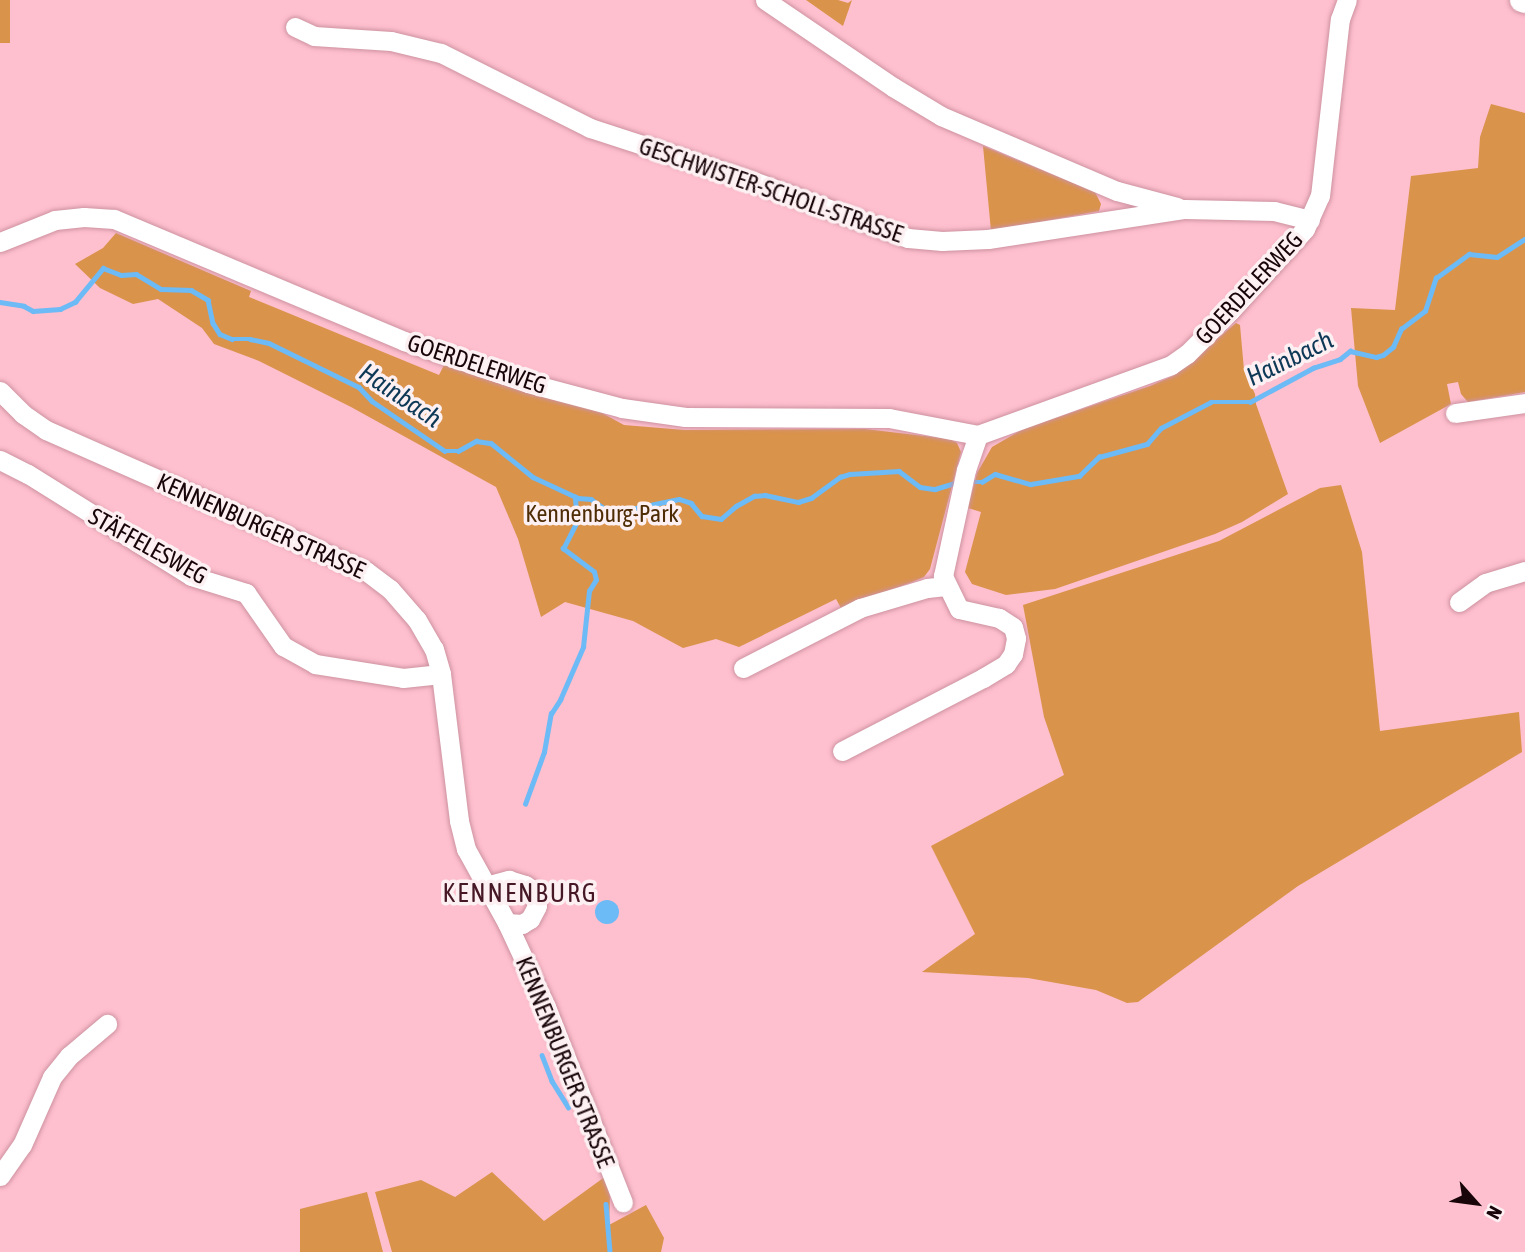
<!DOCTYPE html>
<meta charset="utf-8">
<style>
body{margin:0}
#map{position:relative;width:1525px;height:1252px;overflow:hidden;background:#febfce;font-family:"Asap Condensed",sans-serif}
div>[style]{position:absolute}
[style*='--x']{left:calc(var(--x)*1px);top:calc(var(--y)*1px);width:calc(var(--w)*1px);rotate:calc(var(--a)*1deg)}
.green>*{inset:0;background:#da934b;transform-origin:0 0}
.water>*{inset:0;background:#6cbaf6}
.round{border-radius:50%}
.stream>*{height:4.5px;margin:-2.25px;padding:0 2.25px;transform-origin:2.25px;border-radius:2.25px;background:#6cbaf6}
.roads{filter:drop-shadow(0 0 2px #cd92a0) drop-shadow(0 0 2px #cd92a0)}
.minor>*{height:19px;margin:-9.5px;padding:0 9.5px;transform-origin:9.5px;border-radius:9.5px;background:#fff}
.major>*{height:24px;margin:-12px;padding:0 12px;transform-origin:12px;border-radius:12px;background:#fff}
span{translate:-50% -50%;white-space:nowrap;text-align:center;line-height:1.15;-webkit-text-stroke:7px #fdf0f3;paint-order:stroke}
.street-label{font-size:24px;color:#18050a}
.park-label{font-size:24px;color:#4e2c05}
.water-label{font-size:26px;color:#0d3856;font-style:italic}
.neighbourhood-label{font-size:26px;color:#461725;letter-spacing:2px}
.north{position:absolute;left:1441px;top:1168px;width:70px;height:70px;-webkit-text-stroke:5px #fdf0f3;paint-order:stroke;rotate:118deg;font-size:19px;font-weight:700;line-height:28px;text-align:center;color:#18050a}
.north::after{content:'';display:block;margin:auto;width:24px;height:32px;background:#18050a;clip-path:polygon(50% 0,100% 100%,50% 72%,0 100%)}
</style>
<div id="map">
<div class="green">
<div style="left:0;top:0;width:10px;height:43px"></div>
<div style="clip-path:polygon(806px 0,838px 0,848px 3px,852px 0,843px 26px)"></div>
<div style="clip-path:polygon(1491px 104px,1525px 113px,1525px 392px,1468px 402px,1461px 394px,1458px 382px,1447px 384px,1451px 404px,1380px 443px,1358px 386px,1351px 308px,1395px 310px,1411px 176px,1478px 168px,1480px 137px)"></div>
<div style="clip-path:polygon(983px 146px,1095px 192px,1101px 204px,1099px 211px,991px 231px)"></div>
<div style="clip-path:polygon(116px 233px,251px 291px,249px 297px,439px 375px,445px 363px,591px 407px,624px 425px,685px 430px,865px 429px,950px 439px,957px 443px,961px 452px,930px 569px,924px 577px,912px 582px,841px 608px,836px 599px,739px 647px,716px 639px,683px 648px,633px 621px,565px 602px,541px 617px,518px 539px,496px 487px,351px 407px,259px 361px,214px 344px,202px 328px,158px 299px,133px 304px,100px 288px,75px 264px,103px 248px)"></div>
<div style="clip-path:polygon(1236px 323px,1240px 325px,1244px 370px,1255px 394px,1256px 404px,1288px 494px,1242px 522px,1215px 534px,1055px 589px,1006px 595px,972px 584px,965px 572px,981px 512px,968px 508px,977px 473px,992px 447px,1023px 429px,1150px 386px,1173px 376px)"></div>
<div style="clip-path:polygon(1341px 485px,1362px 552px,1380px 731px,1519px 712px,1522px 752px,1298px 886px,1138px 1002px,1127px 1003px,1096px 990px,1028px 978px,922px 972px,975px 934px,931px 846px,1064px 775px,1044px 717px,1023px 605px,1219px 541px,1320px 488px)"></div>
<div style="clip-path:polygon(492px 1172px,544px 1221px,606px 1176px,610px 1197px,609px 1225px,646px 1205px,664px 1238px,661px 1252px,392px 1252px,375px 1192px,421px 1180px,455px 1197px)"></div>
<div style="clip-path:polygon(367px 1192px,383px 1252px,300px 1252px,300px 1209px)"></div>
</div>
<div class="water">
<div class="round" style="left:595px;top:900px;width:24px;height:24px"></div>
</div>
<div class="stream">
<div style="--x:0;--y:302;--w:24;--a:9"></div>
<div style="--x:24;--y:306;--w:10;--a:29"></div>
<div style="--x:33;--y:311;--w:27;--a:-4"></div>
<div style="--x:60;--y:309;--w:17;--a:-25"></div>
<div style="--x:75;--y:302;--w:44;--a:-50.5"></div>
<div style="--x:103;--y:268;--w:19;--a:21"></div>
<div style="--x:121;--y:275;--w:15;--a:-4"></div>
<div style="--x:136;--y:274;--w:29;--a:31"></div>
<div style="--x:161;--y:289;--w:30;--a:2"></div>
<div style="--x:191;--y:290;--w:20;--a:30"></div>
<div style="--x:208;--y:300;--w:24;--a:78"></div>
<div style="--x:213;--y:323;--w:13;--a:58"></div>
<div style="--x:220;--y:334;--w:13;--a:23"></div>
<div style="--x:232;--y:339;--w:18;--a:0"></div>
<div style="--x:250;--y:339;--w:19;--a:12"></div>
<div style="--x:269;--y:343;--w:100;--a:26.1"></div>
<div style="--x:359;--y:387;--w:19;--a:47"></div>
<div style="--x:372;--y:401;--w:88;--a:34.4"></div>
<div style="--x:445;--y:451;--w:13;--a:0"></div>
<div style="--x:458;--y:451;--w:21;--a:-29"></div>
<div style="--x:476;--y:441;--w:15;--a:8"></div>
<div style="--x:491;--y:443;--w:54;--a:39"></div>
<div style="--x:533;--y:477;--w:50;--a:25"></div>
<div style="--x:578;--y:498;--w:13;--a:4"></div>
<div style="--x:591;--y:499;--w:24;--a:35"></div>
<div style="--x:611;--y:513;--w:69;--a:-11.6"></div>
<div style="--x:679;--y:499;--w:13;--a:18"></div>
<div style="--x:691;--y:503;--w:17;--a:50"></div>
<div style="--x:702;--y:516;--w:19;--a:9"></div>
<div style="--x:721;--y:519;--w:20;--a:-41"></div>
<div style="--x:736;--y:506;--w:21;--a:-29"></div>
<div style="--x:754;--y:496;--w:11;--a:-5"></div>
<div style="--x:765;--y:495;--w:34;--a:12"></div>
<div style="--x:798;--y:502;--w:14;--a:-17"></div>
<div style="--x:811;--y:498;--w:36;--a:-36"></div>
<div style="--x:840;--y:477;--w:10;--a:-17"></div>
<div style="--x:850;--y:474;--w:49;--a:-3.5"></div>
<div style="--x:899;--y:471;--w:26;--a:37"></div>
<div style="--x:920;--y:487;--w:15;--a:8"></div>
<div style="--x:935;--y:489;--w:24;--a:-17"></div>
<div style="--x:967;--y:482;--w:15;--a:0"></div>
<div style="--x:982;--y:482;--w:15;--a:-32"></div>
<div style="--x:995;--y:474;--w:37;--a:16"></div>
<div style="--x:1031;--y:484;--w:49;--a:-9.5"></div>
<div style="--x:1079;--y:476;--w:28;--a:-44"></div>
<div style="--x:1099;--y:457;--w:50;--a:-15.2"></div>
<div style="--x:1147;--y:444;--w:21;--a:-49"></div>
<div style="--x:1161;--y:428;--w:56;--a:-27.5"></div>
<div style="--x:1211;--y:402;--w:39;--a:0"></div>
<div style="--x:1250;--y:402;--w:72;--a:-28.4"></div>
<div style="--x:1313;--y:368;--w:28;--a:-18"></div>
<div style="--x:1340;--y:359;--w:13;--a:-39"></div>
<div style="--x:1350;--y:351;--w:27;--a:13"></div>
<div style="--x:1376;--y:357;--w:7;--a:-16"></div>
<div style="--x:1383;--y:355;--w:13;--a:-39"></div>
<div style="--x:1393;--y:347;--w:20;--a:-66"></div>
<div style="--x:1401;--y:329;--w:30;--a:-37"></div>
<div style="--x:1425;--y:311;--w:35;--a:-72"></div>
<div style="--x:1436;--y:278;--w:41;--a:-36"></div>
<div style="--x:1469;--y:254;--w:28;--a:6"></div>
<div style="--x:1497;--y:257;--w:33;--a:-33"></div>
<div style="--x:525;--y:804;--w:55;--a:-69.9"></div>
<div style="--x:544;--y:752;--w:39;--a:-80"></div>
<div style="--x:551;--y:714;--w:17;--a:-57"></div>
<div style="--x:560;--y:700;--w:58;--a:-66.5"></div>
<div style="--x:583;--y:647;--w:56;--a:-83.9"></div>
<div style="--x:589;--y:591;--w:13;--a:-58"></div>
<div style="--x:596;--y:580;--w:8;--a:-104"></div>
<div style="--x:594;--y:572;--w:39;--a:-143"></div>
<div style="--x:563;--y:549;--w:30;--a:-63"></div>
<div style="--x:577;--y:522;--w:25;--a:-95"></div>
<div style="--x:542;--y:1055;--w:28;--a:69"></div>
<div style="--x:552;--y:1081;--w:31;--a:58"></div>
<div style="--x:606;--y:1204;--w:48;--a:85.2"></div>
</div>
<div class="roads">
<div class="minor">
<div style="--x:765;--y:0;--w:155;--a:34.2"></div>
<div style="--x:893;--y:87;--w:56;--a:31.1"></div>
<div style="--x:941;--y:116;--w:191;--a:23.1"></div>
<div style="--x:1117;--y:191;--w:62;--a:14.9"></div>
<div style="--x:295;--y:27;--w:21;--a:25"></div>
<div style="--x:314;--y:36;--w:77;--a:3.7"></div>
<div style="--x:391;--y:41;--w:51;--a:13.5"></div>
<div style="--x:441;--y:53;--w:167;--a:26.7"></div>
<div style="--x:590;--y:128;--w:171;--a:18"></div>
<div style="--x:753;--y:181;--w:165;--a:20.2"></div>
<div style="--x:908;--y:238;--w:34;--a:5"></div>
<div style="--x:942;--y:241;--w:46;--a:-2.5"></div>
<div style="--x:988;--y:239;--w:199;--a:-8.7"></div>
<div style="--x:1185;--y:209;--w:89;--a:1.3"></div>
<div style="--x:1274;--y:211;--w:37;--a:14"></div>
<div style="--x:0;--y:242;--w:59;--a:-21.8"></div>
<div style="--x:55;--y:220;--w:29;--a:-6"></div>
<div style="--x:84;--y:217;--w:30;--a:4"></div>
<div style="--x:114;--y:219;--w:315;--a:22.8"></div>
<div style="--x:404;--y:341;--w:131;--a:18.7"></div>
<div style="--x:528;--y:383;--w:97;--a:14.9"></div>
<div style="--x:622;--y:408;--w:64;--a:8.1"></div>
<div style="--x:685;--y:417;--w:204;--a:0.3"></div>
<div style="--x:889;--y:418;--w:91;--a:10.8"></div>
<div style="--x:978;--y:435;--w:205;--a:-19.9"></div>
<div style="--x:1171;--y:365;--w:19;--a:-35"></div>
<div style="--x:1187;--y:354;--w:61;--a:-45"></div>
<div style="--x:1230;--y:311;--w:111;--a:-47.6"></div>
<div style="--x:1305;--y:229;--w:36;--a:-66"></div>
<div style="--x:1320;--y:196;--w:178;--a:-83.6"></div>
<div style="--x:1340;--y:19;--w:20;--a:-70"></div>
<div style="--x:0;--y:391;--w:33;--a:45"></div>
<div style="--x:23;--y:414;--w:28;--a:35"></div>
<div style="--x:46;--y:430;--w:350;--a:23.8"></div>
<div style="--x:366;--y:571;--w:30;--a:37"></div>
<div style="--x:390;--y:589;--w:41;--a:48.9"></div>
<div style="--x:417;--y:620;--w:34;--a:60"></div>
<div style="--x:434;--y:649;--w:26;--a:74"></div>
<div style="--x:441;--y:674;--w:148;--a:83"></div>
<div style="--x:459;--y:821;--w:29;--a:76"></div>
<div style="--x:466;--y:849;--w:85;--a:61"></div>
<div style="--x:507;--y:923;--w:93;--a:65.1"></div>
<div style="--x:546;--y:1007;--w:210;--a:68.5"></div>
<div style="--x:1455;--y:413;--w:71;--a:-8.1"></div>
<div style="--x:0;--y:460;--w:31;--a:27"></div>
<div style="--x:28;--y:474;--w:192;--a:32"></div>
<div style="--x:191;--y:576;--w:58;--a:17.2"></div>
<div style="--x:246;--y:593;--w:65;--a:55.1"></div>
<div style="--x:283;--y:646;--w:37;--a:29"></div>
<div style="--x:315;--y:664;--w:89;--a:9"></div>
<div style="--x:403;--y:678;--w:38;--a:-6"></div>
<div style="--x:1459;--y:602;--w:32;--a:-36"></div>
<div style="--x:1485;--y:583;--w:42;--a:-16.7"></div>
<div style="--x:743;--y:668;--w:131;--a:-27.1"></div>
<div style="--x:860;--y:608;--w:70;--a:-16.6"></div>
<div style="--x:927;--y:588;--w:19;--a:-6"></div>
<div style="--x:842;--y:751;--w:159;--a:-27.4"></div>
<div style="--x:983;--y:678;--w:27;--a:-31"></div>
<div style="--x:1006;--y:664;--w:12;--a:-55"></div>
<div style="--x:1013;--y:654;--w:16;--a:-79"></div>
<div style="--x:1016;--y:638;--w:11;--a:-105"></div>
<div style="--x:1013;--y:627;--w:17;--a:-147"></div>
<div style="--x:999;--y:618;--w:41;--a:-167.3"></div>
<div style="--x:959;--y:609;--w:37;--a:-116"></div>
<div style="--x:943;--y:576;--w:108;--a:-77.8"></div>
<div style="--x:966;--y:470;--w:37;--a:-71"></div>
<div style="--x:486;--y:886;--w:24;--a:-15"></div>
<div style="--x:509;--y:880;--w:17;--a:17"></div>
<div style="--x:525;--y:885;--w:11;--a:34"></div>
<div style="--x:534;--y:891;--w:15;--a:79"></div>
<div style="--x:537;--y:906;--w:15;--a:118"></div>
<div style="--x:530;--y:919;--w:9;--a:148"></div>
<div style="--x:522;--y:924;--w:15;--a:-176"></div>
<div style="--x:0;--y:1176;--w:38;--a:-55"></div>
<div style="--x:22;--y:1145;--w:74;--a:-66.2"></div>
<div style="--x:52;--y:1077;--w:27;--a:-51"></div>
<div style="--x:69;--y:1056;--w:50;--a:-40.1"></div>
</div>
<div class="major">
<div style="--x:1522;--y:0;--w:3;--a:18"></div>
</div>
</div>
<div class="street-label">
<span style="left:771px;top:190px;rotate:19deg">GESCHWISTER-SCHOLL-STRASSE</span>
<span style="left:1249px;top:288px;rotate:-47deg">GOERDELERWEG</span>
<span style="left:477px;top:364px;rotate:18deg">GOERDELERWEG</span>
<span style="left:261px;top:526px;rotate:24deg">KENNENBURGER STRASSE</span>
<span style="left:148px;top:546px;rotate:29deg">STÄFFELESWEG</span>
<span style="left:565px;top:1062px;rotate:68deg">KENNENBURGER STRASSE</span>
</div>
<div class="park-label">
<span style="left:602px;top:514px">Kennenburg-Park</span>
</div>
<div class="water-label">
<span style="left:1290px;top:359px;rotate:-26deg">Hainbach</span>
<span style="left:400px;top:396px;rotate:34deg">Hainbach</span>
</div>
<div class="neighbourhood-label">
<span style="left:520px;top:894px">KENNENBURG</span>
</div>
<div class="north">N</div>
</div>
